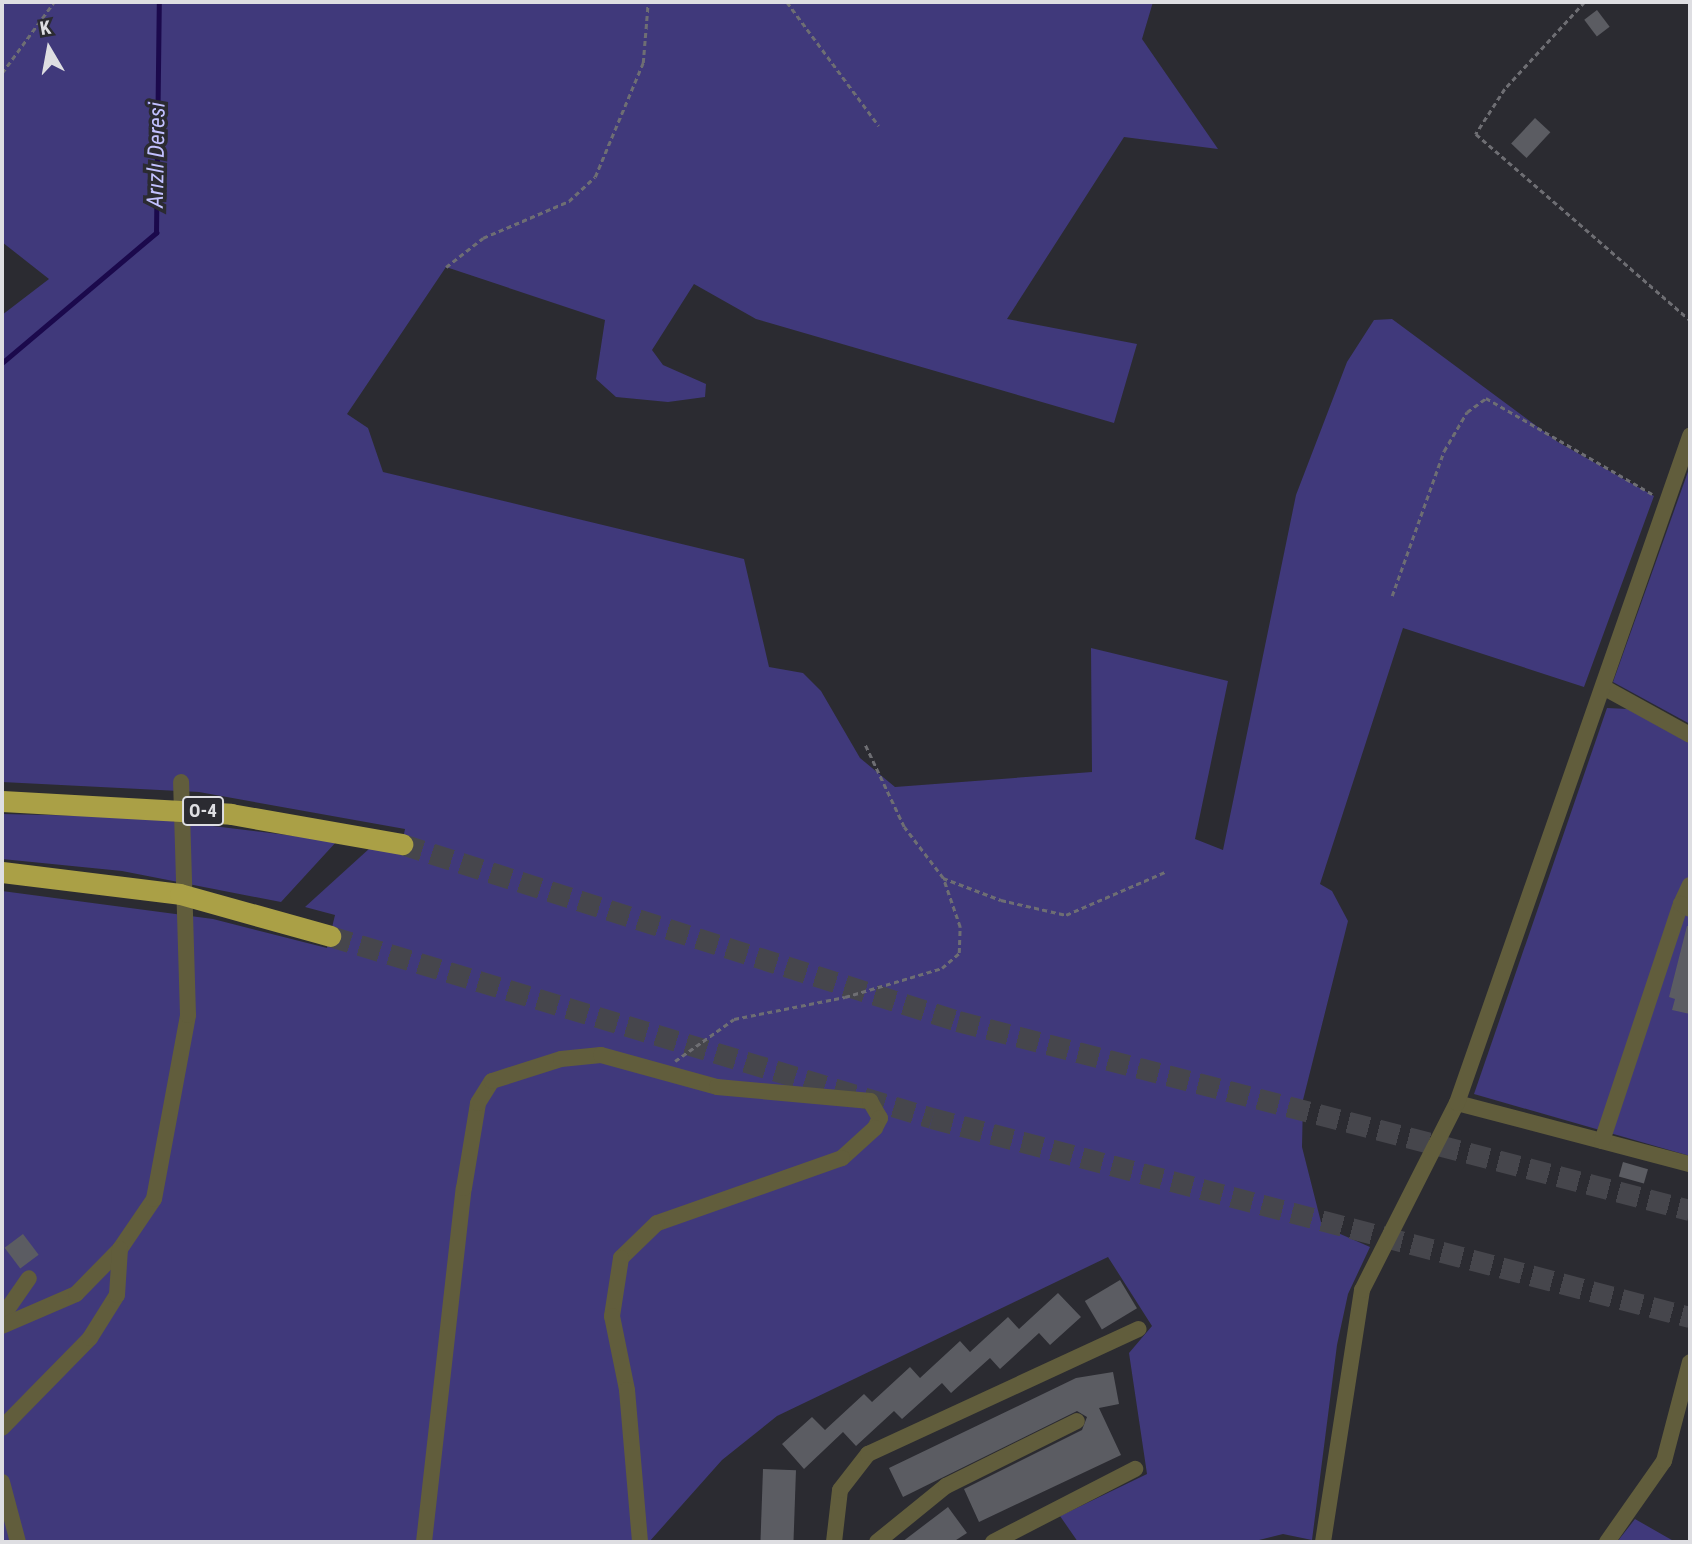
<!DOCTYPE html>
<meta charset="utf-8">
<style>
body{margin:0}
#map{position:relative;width:1692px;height:1544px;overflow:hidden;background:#2b2b31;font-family:"Roboto Condensed",sans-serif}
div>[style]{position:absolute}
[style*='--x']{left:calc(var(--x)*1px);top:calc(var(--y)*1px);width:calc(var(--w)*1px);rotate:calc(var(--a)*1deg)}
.green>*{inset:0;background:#40397b}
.stream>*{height:4.5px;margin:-2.25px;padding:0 2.25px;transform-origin:2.25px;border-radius:2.25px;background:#1b094c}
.building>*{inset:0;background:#5b5c62;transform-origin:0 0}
.highway-tunnel>*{height:21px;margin-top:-10.5px;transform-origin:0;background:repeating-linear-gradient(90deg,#46464c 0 21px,transparent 0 31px)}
.path>*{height:2.5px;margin-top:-1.25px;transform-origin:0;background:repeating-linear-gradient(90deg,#6e6e73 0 5px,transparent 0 8.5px)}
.minor>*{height:16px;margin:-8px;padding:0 8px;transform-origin:8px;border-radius:8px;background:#615d3c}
.highway-bridge>*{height:21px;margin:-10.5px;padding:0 10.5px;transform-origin:10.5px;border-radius:10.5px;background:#aaa046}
span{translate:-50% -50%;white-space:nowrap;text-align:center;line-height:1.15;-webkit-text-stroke:7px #2b2b31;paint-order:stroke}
.shield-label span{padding:2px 5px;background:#2b2b31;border:2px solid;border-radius:5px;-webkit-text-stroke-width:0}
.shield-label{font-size:19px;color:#dedee2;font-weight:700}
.water-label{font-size:23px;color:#c2c1ff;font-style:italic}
.frame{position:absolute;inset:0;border:4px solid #dedee2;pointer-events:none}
.north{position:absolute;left:14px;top:14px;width:70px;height:70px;-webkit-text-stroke:5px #2b2b31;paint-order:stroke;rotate:350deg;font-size:19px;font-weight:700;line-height:28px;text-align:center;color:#dedee2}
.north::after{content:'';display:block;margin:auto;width:24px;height:32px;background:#dedee2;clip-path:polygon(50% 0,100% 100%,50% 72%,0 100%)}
</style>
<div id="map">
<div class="green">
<div style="clip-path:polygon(2px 2px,1153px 2px,1142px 39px,1218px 149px,1124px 137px,1007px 319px,1137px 344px,1114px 423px,756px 319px,694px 284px,652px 350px,663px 365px,706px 384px,705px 397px,668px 402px,616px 397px,596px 379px,605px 320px,446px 267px,347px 414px,368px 428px,383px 472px,744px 559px,769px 667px,803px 673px,821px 691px,860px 758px,895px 787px,1092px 772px,1091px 648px,1228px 681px,1195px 839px,1223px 850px,1296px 495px,1347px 362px,1374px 320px,1392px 319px,1558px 442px,1654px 496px,1584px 687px,1403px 628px,1320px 884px,1332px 891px,1348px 921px,1303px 1100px,1302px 1147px,1322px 1226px,1370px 1247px,1348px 1294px,1337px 1345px,1312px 1540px,1283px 1534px,1251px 1542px,1078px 1542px,1060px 1516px,1147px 1474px,1129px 1353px,1152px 1326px,1108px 1257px,777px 1416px,722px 1460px,649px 1542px,2px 1542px,2px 891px,213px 919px,327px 948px,335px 915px,305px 907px,370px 848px,400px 853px,405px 829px,199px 792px,2px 782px,2px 315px,49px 279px,2px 242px)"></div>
<div style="clip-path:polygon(1690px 466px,1690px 724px,1613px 682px)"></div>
<div style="clip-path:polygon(1607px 708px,1628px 709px,1690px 743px,1690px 1156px,1474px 1094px)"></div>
<div style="clip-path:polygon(2px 814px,138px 817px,337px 841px,281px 902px,122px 871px,2px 859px)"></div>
<div style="clip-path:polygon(1635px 1519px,1670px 1539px,1676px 1542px,1617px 1542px)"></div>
</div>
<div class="stream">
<div style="--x:2;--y:363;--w:202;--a:-40.2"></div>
<div style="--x:156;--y:233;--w:231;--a:-89.3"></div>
</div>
<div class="building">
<div style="left:1597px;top:10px;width:21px;height:16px;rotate:53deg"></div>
<div style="left:1535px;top:118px;width:21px;height:35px;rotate:43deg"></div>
<div style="clip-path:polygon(1687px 926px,1690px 926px,1690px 1014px,1672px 1010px,1675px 999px,1669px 997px)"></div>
<div style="left:1623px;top:1162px;width:26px;height:15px;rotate:16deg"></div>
<div style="left:23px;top:1234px;width:26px;height:23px;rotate:53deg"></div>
<div style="left:1120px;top:1280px;width:33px;height:41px;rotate:59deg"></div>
<div style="clip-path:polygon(1058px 1293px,1081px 1317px,1050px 1345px,1039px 1333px,1000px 1369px,990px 1358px,951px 1393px,942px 1383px,902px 1419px,894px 1411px,856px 1446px,843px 1432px,804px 1469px,782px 1444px,812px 1417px,825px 1430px,864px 1394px,872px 1402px,910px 1367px,920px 1378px,960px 1341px,970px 1352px,1008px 1317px,1019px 1329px)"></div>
<div style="clip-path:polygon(1113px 1372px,1119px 1404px,1099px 1408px,1121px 1455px,979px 1522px,964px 1489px,1082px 1430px,1087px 1417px,1077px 1411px,903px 1497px,889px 1468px,1076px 1378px)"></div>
<div style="left:763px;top:1469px;width:33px;height:73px;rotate:2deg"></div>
<div style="clip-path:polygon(948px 1507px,967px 1533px,953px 1542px,902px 1542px)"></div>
</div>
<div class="highway-tunnel">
<div style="--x:402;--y:844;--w:583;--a:17.66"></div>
<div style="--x:958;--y:1021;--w:756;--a:14.48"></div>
<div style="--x:330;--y:936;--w:629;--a:16.82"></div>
<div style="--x:932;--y:1118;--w:784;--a:14.71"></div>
</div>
<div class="path">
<div style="--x:787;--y:2;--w:154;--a:53.4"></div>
<div style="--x:1585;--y:2;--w:118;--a:132.6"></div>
<div style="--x:1505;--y:89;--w:54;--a:122.8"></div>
<div style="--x:1476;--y:134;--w:284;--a:41"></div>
<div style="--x:2;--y:73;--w:88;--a:-53.8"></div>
<div style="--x:446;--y:267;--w:47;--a:-38.1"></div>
<div style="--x:483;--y:238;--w:94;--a:-23.3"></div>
<div style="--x:569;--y:201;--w:35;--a:-43"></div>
<div style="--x:595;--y:177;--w:124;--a:-67.2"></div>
<div style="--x:643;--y:63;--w:61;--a:-85.3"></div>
<div style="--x:1392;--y:596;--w:154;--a:-70.3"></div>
<div style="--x:1444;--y:451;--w:45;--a:-59.5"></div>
<div style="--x:1467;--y:412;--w:24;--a:-36"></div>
<div style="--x:1486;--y:398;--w:192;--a:30"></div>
<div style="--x:943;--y:878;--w:62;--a:20.8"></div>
<div style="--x:1001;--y:900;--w:67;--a:13"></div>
<div style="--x:1066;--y:915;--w:110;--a:-23.5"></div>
<div style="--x:675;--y:1061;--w:72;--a:-35.4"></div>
<div style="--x:734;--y:1019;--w:113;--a:-11.2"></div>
<div style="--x:845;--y:997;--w:101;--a:-16.6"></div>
<div style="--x:942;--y:968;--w:23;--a:-41"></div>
<div style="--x:959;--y:953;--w:26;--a:-88"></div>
<div style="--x:960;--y:927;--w:52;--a:-109.1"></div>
<div style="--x:943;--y:878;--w:64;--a:-127.4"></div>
<div style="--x:904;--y:827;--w:91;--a:-115.4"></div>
</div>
<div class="minor">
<div style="--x:1603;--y:687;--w:99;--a:28.9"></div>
<div style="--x:1681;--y:904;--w:21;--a:-65"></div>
<div style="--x:1457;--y:1103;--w:241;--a:14.7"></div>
<div style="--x:1602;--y:1141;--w:250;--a:-71.6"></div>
<div style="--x:1681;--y:904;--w:10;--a:29"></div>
<div style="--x:2;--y:1317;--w:47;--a:-55.3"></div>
<div style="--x:2;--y:1326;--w:81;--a:-23.4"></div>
<div style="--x:76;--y:1294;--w:63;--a:-45.6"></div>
<div style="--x:120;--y:1249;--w:60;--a:-55.8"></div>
<div style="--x:154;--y:1199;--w:187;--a:-79.5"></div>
<div style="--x:188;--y:1015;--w:233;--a:-91.7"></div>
<div style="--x:2;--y:1428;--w:126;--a:-45.6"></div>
<div style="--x:90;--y:1338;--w:51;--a:-57.9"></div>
<div style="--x:117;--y:1295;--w:46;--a:-86.3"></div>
<div style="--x:2;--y:1482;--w:62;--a:75.1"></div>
<div style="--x:424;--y:1542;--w:356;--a:-83.6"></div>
<div style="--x:464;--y:1188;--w:86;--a:-80.6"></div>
<div style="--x:478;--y:1103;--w:26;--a:-58"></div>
<div style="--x:492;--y:1081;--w:72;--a:-17.7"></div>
<div style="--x:561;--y:1059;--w:40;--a:-5.7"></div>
<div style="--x:601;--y:1055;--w:120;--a:15.4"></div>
<div style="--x:717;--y:1087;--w:154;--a:5.2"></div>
<div style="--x:870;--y:1101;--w:20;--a:60"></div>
<div style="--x:880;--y:1118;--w:11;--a:117"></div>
<div style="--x:875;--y:1128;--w:45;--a:137.7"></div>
<div style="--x:842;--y:1158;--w:196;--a:160.6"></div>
<div style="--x:657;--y:1223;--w:50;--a:135.8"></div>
<div style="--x:621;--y:1258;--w:59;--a:98.8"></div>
<div style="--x:612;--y:1316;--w:76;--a:78.5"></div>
<div style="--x:627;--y:1390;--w:153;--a:85.1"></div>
<div style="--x:834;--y:1542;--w:52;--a:-83.4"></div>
<div style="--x:840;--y:1490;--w:46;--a:-52.1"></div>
<div style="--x:868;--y:1454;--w:298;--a:-24.8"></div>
<div style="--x:877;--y:1542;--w:89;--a:-39.1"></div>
<div style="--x:946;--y:1486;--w:146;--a:-26.4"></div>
<div style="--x:993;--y:1542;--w:160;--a:-27.2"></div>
<div style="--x:1323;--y:1542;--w:255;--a:-81.2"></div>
<div style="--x:1362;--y:1290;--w:210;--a:-63.1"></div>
<div style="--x:1457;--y:1103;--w:707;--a:-70.74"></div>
<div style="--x:1607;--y:1542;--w:99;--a:-54.9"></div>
<div style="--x:1664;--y:1461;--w:102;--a:-75.3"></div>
</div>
<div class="highway-bridge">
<div style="--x:2;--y:801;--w:229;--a:3.2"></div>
<div style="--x:231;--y:814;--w:174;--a:10"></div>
<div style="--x:2;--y:872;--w:179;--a:7"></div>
<div style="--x:180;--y:894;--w:156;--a:15.6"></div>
</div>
<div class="shield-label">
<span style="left:203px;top:811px">O-4</span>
</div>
<div class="water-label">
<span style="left:157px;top:155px;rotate:-89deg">Arızlı Deresi</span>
</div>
<div class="frame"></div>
<div class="north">K</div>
</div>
